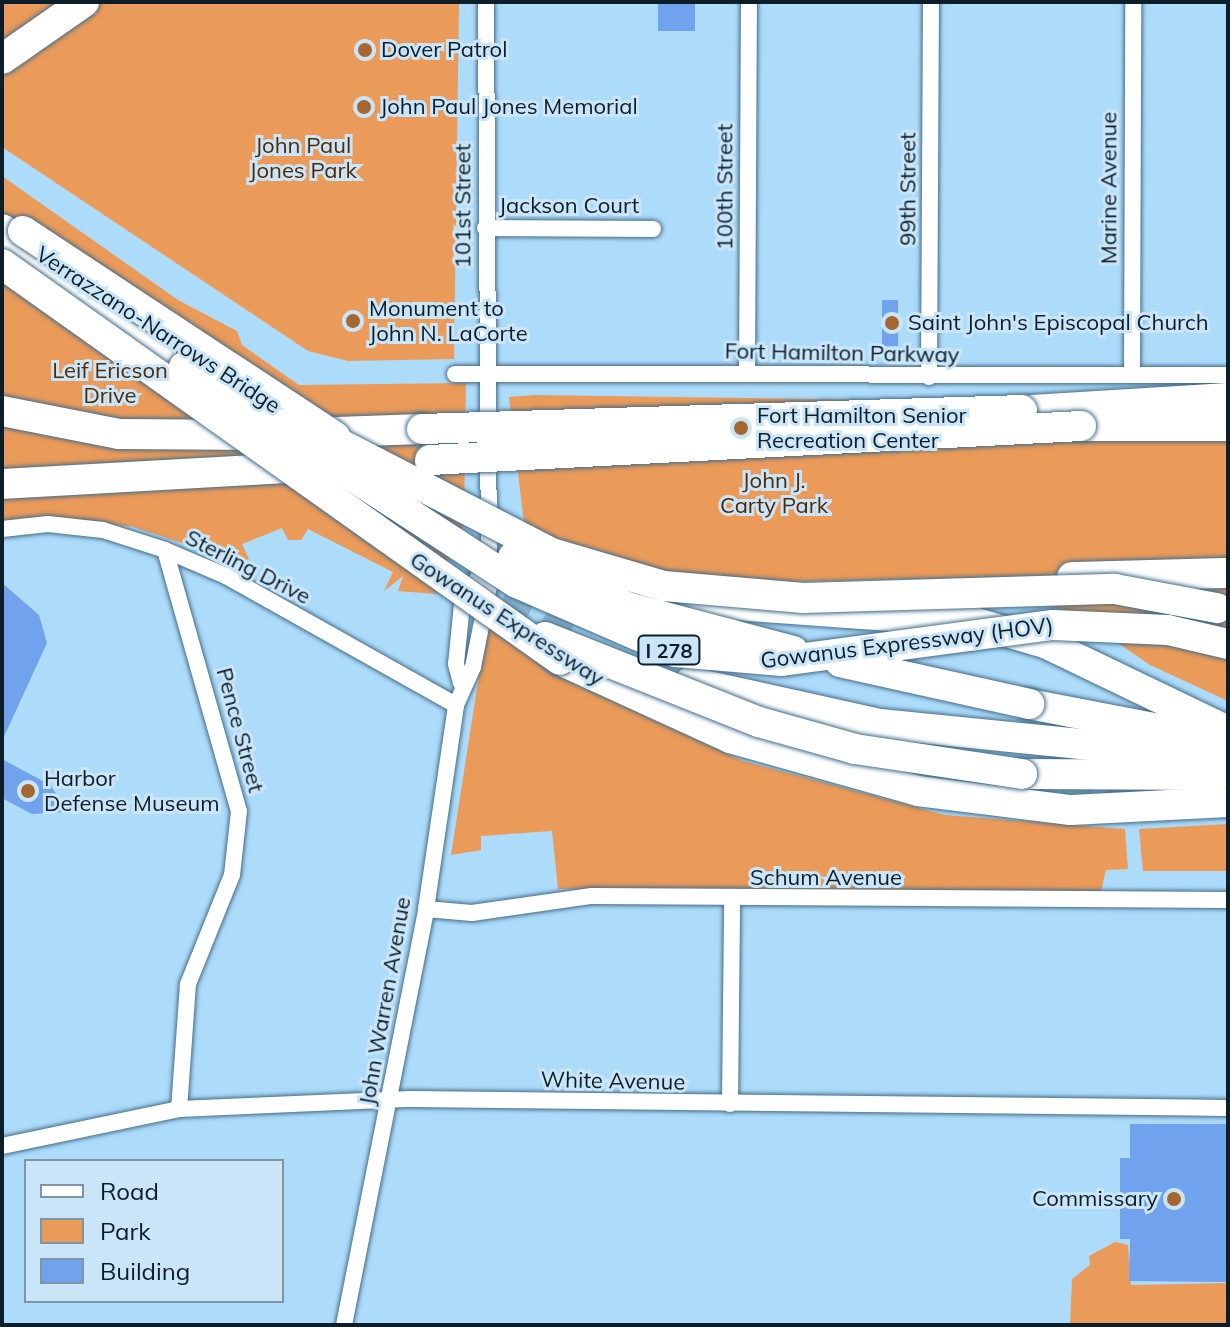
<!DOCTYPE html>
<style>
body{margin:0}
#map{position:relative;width:1230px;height:1327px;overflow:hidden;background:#addbfa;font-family:Mulish,sans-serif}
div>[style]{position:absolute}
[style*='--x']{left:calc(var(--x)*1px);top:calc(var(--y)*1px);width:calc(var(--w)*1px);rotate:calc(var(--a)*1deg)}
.green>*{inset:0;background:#ea9a59}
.building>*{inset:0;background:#70a2ee;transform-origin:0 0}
.highway-tunnel>*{height:30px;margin-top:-15px;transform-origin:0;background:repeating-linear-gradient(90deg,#8db5d0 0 30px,transparent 0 45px)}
.roads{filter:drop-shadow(0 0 2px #436d89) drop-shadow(0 0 2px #436d89)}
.street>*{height:16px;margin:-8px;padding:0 8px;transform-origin:8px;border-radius:8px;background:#fff}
.highway>*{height:30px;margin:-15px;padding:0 15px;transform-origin:15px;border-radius:15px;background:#fff}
.bridges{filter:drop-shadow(0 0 2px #436d89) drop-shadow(0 0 2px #436d89)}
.highway-bridge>*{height:30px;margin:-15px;padding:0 15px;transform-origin:15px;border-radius:15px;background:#fff}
.dots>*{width:22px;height:22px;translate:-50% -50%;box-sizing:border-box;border:4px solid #cae5f8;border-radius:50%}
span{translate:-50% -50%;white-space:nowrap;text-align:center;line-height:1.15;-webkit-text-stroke:6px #cae5f8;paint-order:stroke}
.shield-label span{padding:2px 6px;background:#cae5f8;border:2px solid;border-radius:6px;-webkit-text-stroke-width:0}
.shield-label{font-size:20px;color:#0c1e29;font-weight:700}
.poi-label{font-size:22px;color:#0c1e29}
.left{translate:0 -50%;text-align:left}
.right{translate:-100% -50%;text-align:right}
.park-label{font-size:22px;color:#4f2903}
.street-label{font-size:22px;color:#0c1e29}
.frame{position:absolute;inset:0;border:4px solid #0c1e29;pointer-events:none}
.legend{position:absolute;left:24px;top:1159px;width:260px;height:144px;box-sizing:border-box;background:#cae5f8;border:2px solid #7e95a5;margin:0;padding:10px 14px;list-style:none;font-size:24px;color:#0c1e29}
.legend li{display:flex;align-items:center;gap:16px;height:40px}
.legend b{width:40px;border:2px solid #7e95a5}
</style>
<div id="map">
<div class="green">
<div style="clip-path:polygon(2px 2px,63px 2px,2px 44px)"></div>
<div style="clip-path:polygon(101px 2px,459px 2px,454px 359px,348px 361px,308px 351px,2px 147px,2px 69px)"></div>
<div style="clip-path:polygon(2px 176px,178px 300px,237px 331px,242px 345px,299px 385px,466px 383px,464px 523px,436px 594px,398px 591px,403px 576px,384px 591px,393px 572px,308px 529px,301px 540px,288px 540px,282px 528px,242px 544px,249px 559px,240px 562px,130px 526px,2px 520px)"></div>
<div style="clip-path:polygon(535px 395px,1228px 405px,1228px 701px,1150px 665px,1083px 619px,979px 578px,770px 582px,530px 574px,509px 397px)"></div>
<div style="clip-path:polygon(487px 624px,650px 718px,743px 761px,945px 815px,1125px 829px,1128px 869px,1106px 870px,1101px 891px,558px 889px,552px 831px,481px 836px,481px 850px,451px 855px)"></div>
<div style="clip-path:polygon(1228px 824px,1228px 871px,1143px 871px,1139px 829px)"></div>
<div style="clip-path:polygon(1115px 1242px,1128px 1245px,1131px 1285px,1228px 1283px,1228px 1324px,1070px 1325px,1072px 1279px,1090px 1265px,1089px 1256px)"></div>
</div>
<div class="building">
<div style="left:658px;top:2px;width:37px;height:29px"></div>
<div style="left:882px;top:300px;width:16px;height:46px"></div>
<div style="clip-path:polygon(2px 583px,39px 615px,47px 643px,2px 741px)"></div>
<div style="clip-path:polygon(2px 759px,50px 785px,69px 812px,32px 814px,2px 798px)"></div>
<div style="clip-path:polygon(1130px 1124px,1228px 1124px,1228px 1282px,1129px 1281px,1130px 1239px,1120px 1239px,1120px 1158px,1130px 1158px)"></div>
</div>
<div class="highway-tunnel">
<div style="--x:463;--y:578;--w:132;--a:27.9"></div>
<div style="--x:1017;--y:790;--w:112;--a:2"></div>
</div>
<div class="roads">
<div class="street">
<div style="--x:485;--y:228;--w:168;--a:0.3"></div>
<div style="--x:747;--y:373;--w:371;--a:-89.7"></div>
<div style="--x:455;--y:374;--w:773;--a:0.07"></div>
<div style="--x:1132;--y:374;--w:372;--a:-89.8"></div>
<div style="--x:929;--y:377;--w:375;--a:-89.7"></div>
<div style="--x:2;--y:529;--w:46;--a:-6.2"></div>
<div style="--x:48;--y:524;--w:55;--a:6.2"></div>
<div style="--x:103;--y:530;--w:65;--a:17.9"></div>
<div style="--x:165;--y:550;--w:66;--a:23.1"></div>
<div style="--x:226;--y:576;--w:264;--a:29.3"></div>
<div style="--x:165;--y:550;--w:271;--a:74.2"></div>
<div style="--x:239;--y:811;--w:64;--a:96.2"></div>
<div style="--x:232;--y:875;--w:118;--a:112"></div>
<div style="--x:188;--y:984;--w:125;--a:94.1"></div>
<div style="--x:461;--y:683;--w:20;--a:-105"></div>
<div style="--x:456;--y:664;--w:60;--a:-84.3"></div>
<div style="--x:462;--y:604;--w:50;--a:-58.8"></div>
<div style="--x:426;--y:909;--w:46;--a:5"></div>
<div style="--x:472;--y:913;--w:121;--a:-8.1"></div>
<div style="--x:592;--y:896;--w:636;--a:0.36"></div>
<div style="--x:730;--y:1104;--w:204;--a:-89.4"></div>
<div style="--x:2;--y:1146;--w:181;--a:-11.8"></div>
<div style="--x:179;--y:1109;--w:232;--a:-2.5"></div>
<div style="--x:411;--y:1099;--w:817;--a:0.63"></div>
<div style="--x:344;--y:1325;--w:424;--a:-78.8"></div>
<div style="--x:426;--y:909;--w:206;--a:-81.6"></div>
<div style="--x:456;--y:705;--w:42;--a:-65.9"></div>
<div style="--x:473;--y:667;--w:83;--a:-78.8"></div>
<div style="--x:489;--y:586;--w:584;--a:-90.29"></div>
</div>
<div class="highway">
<div style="--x:2;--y:59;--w:100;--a:-34.8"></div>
<div style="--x:2;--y:229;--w:47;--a:33.7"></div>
<div style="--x:17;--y:252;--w:203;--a:34.6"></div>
<div style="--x:1032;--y:410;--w:196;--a:-3.5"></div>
<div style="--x:2;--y:411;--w:119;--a:11.1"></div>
<div style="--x:119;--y:434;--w:141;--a:0.4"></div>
<div style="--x:1081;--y:426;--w:147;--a:0"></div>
<div style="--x:308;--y:433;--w:114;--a:-2"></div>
<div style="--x:2;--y:484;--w:301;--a:-3.2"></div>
<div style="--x:1072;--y:577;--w:156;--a:-1.5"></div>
<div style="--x:694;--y:602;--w:280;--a:4.1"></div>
<div style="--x:973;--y:622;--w:75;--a:16.3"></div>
<div style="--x:1045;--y:643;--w:203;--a:25.7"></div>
<div style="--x:560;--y:660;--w:187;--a:24.6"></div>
<div style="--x:730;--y:738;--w:195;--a:15.7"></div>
<div style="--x:918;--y:791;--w:154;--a:7.1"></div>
<div style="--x:1071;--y:810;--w:157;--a:-2.9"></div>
<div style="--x:690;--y:682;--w:195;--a:12.5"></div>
<div style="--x:880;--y:724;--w:350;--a:5.7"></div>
<div style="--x:1029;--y:704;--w:197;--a:10.9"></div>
<div style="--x:1022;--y:774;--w:194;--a:0.3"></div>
</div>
</div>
<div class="bridges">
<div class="highway-bridge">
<div style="--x:23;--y:231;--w:374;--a:33.4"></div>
<div style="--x:2;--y:264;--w:684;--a:35.36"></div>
<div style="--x:184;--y:367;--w:397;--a:33"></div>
<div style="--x:517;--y:583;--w:173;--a:23.5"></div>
<div style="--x:676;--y:652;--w:106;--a:4.9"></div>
<div style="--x:782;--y:661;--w:273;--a:-7.6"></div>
<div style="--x:1053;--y:625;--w:115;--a:2.5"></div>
<div style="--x:1168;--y:630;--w:62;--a:13.1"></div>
<div style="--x:422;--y:429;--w:600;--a:-1.81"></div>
<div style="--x:315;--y:431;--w:266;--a:27.3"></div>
<div style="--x:551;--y:553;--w:118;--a:16.3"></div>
<div style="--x:664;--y:586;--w:140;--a:4.9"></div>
<div style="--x:803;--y:598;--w:312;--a:-1.7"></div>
<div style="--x:1115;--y:589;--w:104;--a:10.6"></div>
<div style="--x:430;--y:460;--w:652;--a:-2.99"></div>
<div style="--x:513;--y:557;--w:124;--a:23.7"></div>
<div style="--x:627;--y:607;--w:172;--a:14.8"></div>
<div style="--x:545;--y:637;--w:230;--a:21.7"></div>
<div style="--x:759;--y:722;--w:100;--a:15.7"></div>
<div style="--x:855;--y:749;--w:169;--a:8.5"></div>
<div style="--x:840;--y:662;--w:194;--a:12.5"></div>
</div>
</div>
<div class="dots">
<div style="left:365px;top:50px;background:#a6662f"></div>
<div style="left:364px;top:107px;background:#a6662f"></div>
<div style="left:353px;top:321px;background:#a6662f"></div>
<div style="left:892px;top:323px;background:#a6662f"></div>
<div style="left:741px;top:428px;background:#a6662f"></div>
<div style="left:28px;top:791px;background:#a6662f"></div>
<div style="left:1174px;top:1199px;background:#a6662f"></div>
</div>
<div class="shield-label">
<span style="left:669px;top:650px">I 278</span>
</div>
<div class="poi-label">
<span class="left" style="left:381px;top:50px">Dover Patrol</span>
<span class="left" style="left:380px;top:107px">John Paul Jones Memorial</span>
<span class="left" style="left:369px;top:321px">Monument to<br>John N. LaCorte</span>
<span class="left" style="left:908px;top:323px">Saint John's Episcopal Church</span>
<span class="left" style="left:757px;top:428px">Fort Hamilton Senior<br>Recreation Center</span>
<span class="left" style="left:44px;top:791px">Harbor<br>Defense Museum</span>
<span class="right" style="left:1158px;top:1199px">Commissary</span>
</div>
<div class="park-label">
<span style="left:303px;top:158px">John Paul<br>Jones Park</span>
<span style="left:110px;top:383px">Leif Ericson<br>Drive</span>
<span style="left:774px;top:493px">John J.<br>Carty Park</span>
</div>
<div class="street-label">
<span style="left:725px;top:187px;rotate:-90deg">100th Street</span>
<span style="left:1109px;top:188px;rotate:-90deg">Marine Avenue</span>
<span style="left:908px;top:189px;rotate:-90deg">99th Street</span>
<span style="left:463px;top:206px;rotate:-90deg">101st Street</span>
<span style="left:569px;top:206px">Jackson Court</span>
<span style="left:158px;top:330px;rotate:33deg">Verrazzano-Narrows Bridge</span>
<span style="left:842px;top:353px;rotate:1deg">Fort Hamilton Parkway</span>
<span style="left:248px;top:567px;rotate:27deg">Sterling Drive</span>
<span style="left:507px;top:619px;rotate:33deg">Gowanus Expressway</span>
<span style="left:907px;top:643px;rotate:-7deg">Gowanus Expressway (HOV)</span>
<span style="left:240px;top:730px;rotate:75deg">Pence Street</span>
<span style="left:826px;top:878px">Schum Avenue</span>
<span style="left:385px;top:1001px;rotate:-80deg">John Warren Avenue</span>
<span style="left:613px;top:1081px;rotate:1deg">White Avenue</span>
</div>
<div class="frame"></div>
<ul class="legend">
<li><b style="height:10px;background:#fff"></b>Road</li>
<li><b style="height:22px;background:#ea9a59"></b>Park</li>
<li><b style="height:22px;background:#70a2ee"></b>Building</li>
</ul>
</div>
